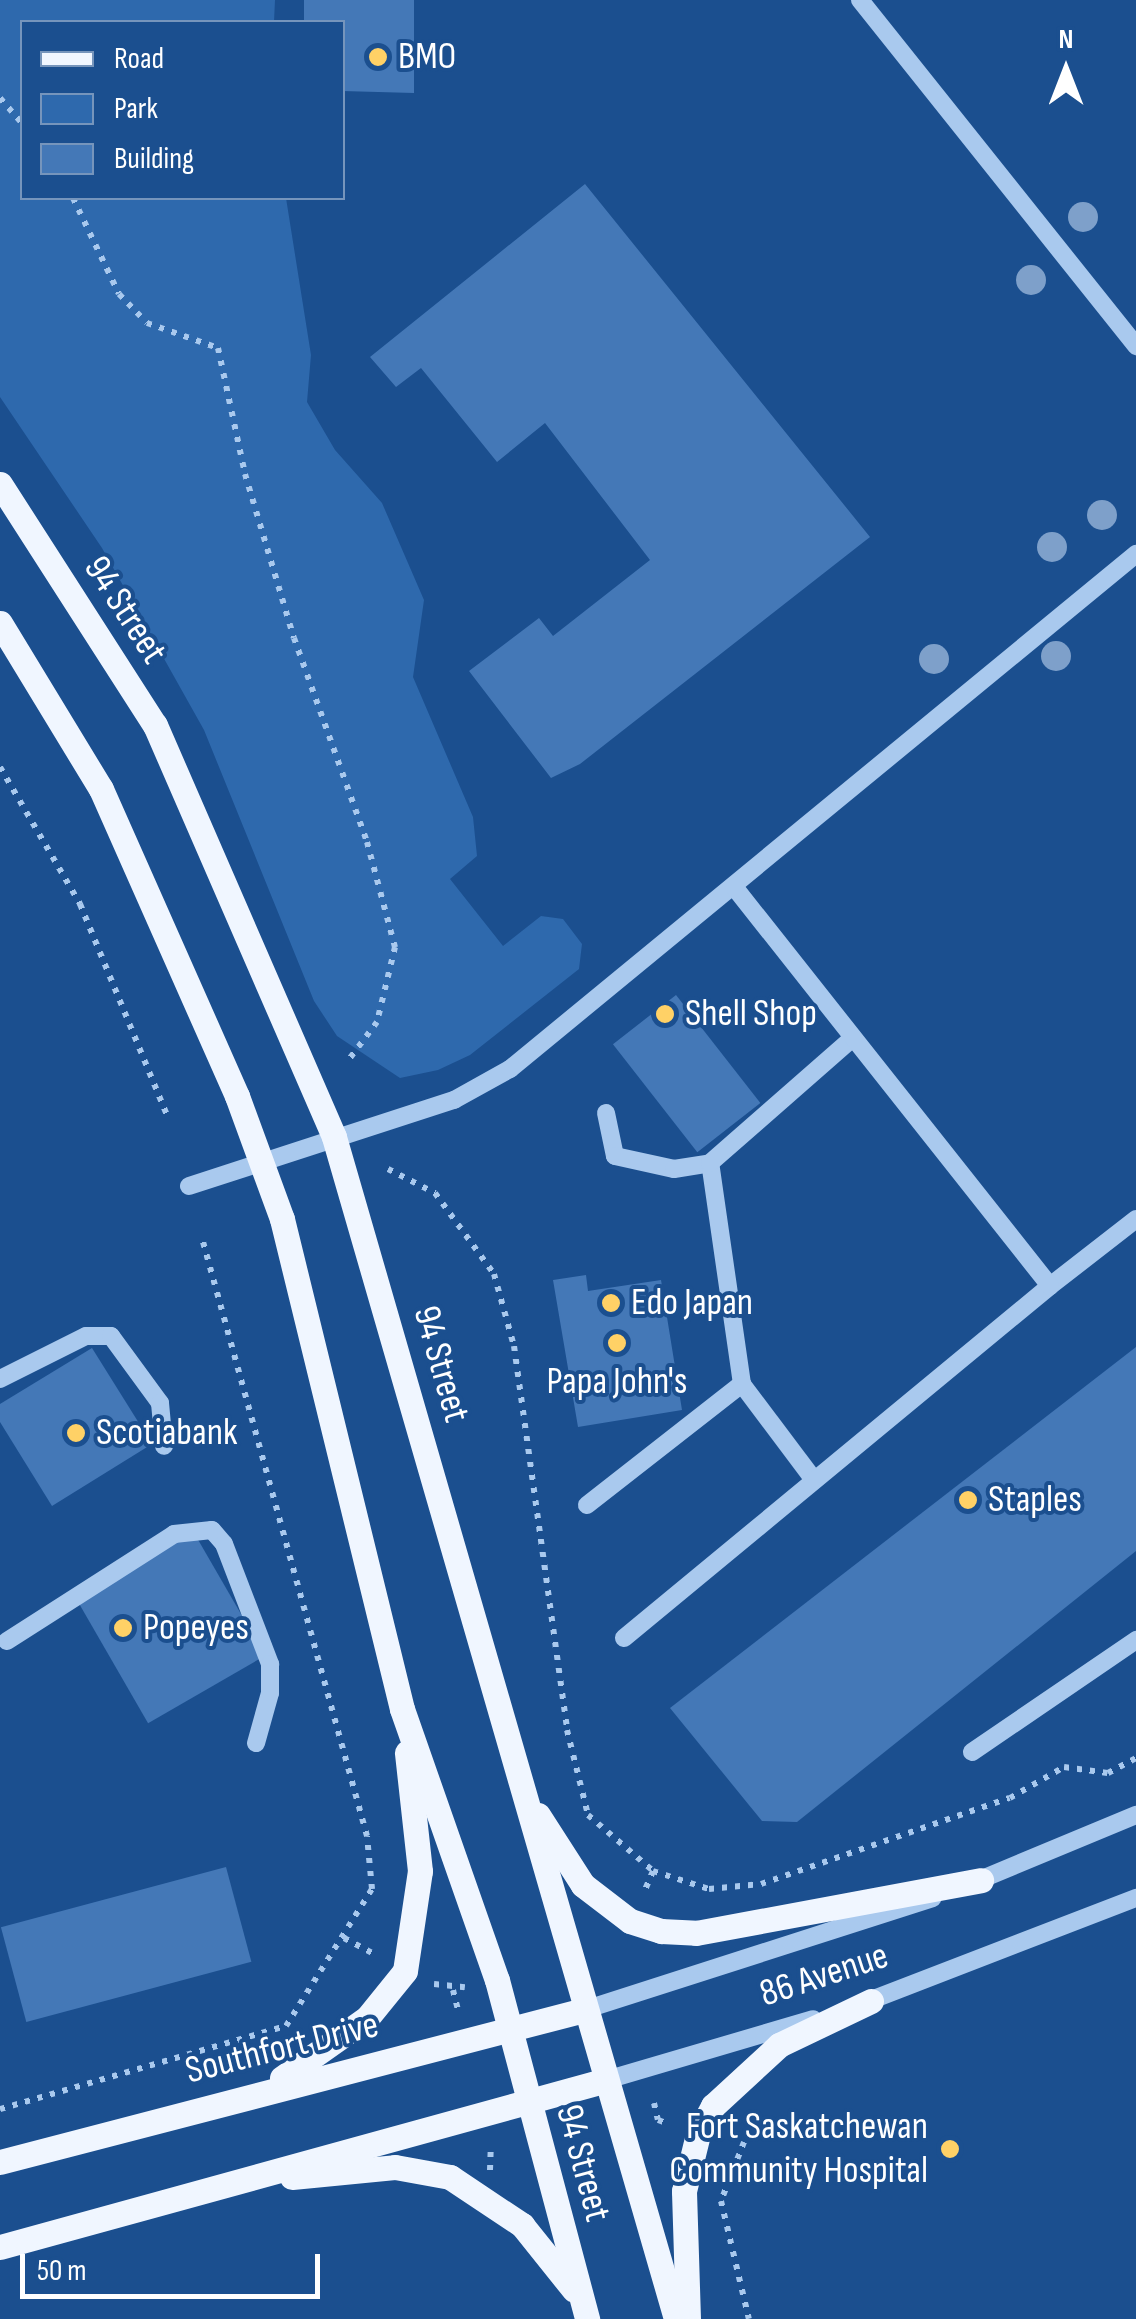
<!DOCTYPE html>
<style>
body{margin:0}
#map{position:relative;width:1136px;height:2319px;overflow:hidden;background:#1b4f8f;font-family:"Sofia Sans Condensed",sans-serif}
div>[style]{position:absolute}
[style*='--x']{left:calc(var(--x)*1px);top:calc(var(--y)*1px);width:calc(var(--w)*1px);rotate:calc(var(--a)*1deg)}
.green>*{inset:0;background:#2e69ad}
.building>*{inset:0;background:#4478b7;transform-origin:0 0}
.path>*{height:6px;margin-top:-3px;transform-origin:0;background:repeating-linear-gradient(90deg,#a9c9ee 0 5px,transparent 0 13px)}
.minor>*{height:18px;margin:-9px;padding:0 9px;transform-origin:9px;border-radius:9px;background:#a9c9ee}
.major>*{height:25px;margin:-12.5px;padding:0 12.5px;transform-origin:12.5px;border-radius:12.5px;background:#f0f6ff}
.trees>*{width:30px;height:30px;margin:-15px;border-radius:50%;background:#7ea0ca}
.dots>*{width:28px;height:28px;translate:-50% -50%;box-sizing:border-box;border:5px solid #1b4f8f;border-radius:50%}
span{translate:-50% -50%;white-space:nowrap;text-align:center;line-height:1.15;-webkit-text-stroke:8px #1b4f8f;paint-order:stroke}
.poi-label{font-size:38px;color:#fff}
.left{translate:0 -50%;text-align:left}
.right{translate:-100% -50%;text-align:right}
.street-label{font-size:38px;color:#fff}
.legend{position:absolute;left:20px;top:20px;width:325px;height:180px;box-sizing:border-box;background:#1b4f8f;border:2px solid #7695bc;margin:0;padding:12px 18px;list-style:none;font-size:30px;color:#fff}
.legend li{display:flex;align-items:center;gap:20px;height:50px}
.legend b{width:50px;border:2px solid #7695bc}
.north{position:absolute;left:1016px;top:20px;width:100px;height:100px;-webkit-text-stroke:8px #1b4f8f;paint-order:stroke;rotate:0deg;font-size:28px;font-weight:700;line-height:40px;text-align:center;color:#fff}
.north::after{content:'';display:block;margin:auto;width:35px;height:45px;background:#fff;clip-path:polygon(50% 0,100% 100%,50% 72%,0 100%)}
.scale{position:absolute;left:20px;top:2254px;width:300px;height:45px;box-sizing:border-box;border:5px solid #fff;border-top:0;padding-left:12px;font-size:30px;line-height:35px;white-space:nowrap;color:#fff;-webkit-text-stroke:8px #1b4f8f;paint-order:stroke}
</style>
<div id="map">
<div class="green">
<div style="clip-path:polygon(0 0,275px 0,274px 22px,22px 22px,22px 198px,286px 198px,311px 355px,307px 402px,335px 450px,382px 503px,424px 600px,413px 677px,473px 817px,477px 856px,450px 879px,503px 946px,541px 916px,563px 919px,582px 944px,579px 969px,470px 1055px,438px 1070px,400px 1078px,337px 1036px,314px 1001px,204px 730px,102px 548px,0 397px)"></div>
</div>
<div class="building">
<div style="clip-path:polygon(304px 0,414px 0,414px 93px,342px 91px,342px 22px,304px 22px)"></div>
<div style="clip-path:polygon(585px 184px,870px 537px,580px 764px,551px 778px,469px 671px,539px 618px,553px 636px,650px 560px,545px 423px,497px 462px,421px 368px,396px 387px,370px 357px)"></div>
<div style="left:676px;top:995px;width:137px;height:80px;rotate:52deg"></div>
<div style="clip-path:polygon(586px 1275px,588px 1291px,661px 1280px,682px 1410px,578px 1427px,553px 1280px)"></div>
<div style="clip-path:polygon(1136px 1347px,1136px 1551px,797px 1822px,762px 1821px,670px 1708px)"></div>
<div style="clip-path:polygon(92px 1348px,152px 1444px,52px 1506px,0 1422px,0 1404px)"></div>
<div style="left:193px;top:1531px;width:144px;height:135px;rotate:60deg"></div>
<div style="left:226px;top:1867px;width:98px;height:233px;rotate:75deg"></div>
</div>
<div class="path">
<div style="--x:0;--y:98;--w:33;--a:49"></div>
<div style="--x:73;--y:198;--w:106;--a:64.4"></div>
<div style="--x:119;--y:294;--w:40;--a:46"></div>
<div style="--x:147;--y:323;--w:75;--a:19.4"></div>
<div style="--x:218;--y:348;--w:129;--a:77.9"></div>
<div style="--x:245;--y:474;--w:171;--a:73.4"></div>
<div style="--x:294;--y:638;--w:217;--a:70.3"></div>
<div style="--x:367;--y:842;--w:109;--a:75.1"></div>
<div style="--x:395;--y:947;--w:77;--a:103.5"></div>
<div style="--x:377;--y:1022;--w:45;--a:126.9"></div>
<div style="--x:0;--y:767;--w:159;--a:59.7"></div>
<div style="--x:80;--y:904;--w:228;--a:67.6"></div>
<div style="--x:388;--y:1169;--w:53;--a:27.1"></div>
<div style="--x:435;--y:1193;--w:100;--a:53.9"></div>
<div style="--x:494;--y:1274;--w:75;--a:74.5"></div>
<div style="--x:514;--y:1346;--w:388;--a:82.1"></div>
<div style="--x:567;--y:1730;--w:88;--a:76.1"></div>
<div style="--x:588;--y:1815;--w:86;--a:40.7"></div>
<div style="--x:653;--y:1871;--w:25;--a:113"></div>
<div style="--x:653;--y:1871;--w:59;--a:17.8"></div>
<div style="--x:709;--y:1889;--w:52;--a:-5.5"></div>
<div style="--x:761;--y:1884;--w:263;--a:-19.1"></div>
<div style="--x:1010;--y:1798;--w:62;--a:-29.9"></div>
<div style="--x:1064;--y:1767;--w:44;--a:7.8"></div>
<div style="--x:1108;--y:1773;--w:32;--a:-28"></div>
<div style="--x:344;--y:1938;--w:38;--a:28"></div>
<div style="--x:434;--y:1984;--w:31;--a:6"></div>
<div style="--x:453;--y:1990;--w:21;--a:76"></div>
<div style="--x:654;--y:2103;--w:17;--a:77"></div>
<div style="--x:658;--y:2120;--w:12;--a:20"></div>
<div style="--x:0;--y:2109;--w:298;--a:-16.2"></div>
<div style="--x:286;--y:2026;--w:162;--a:-57.9"></div>
<div style="--x:372;--y:1889;--w:53;--a:-95.4"></div>
<div style="--x:367;--y:1836;--w:620;--a:-105.43"></div>
<div style="--x:744;--y:2142;--w:63;--a:111.3"></div>
<div style="--x:721;--y:2201;--w:121;--a:76.7"></div>
<div style="--x:490;--y:2170;--w:25;--a:-88"></div>
</div>
<div class="minor">
<div style="--x:860;--y:0;--w:443;--a:51.4"></div>
<div style="--x:606;--y:1113;--w:44;--a:78.2"></div>
<div style="--x:615;--y:1156;--w:60;--a:12.4"></div>
<div style="--x:674;--y:1169;--w:36;--a:-9"></div>
<div style="--x:189;--y:1186;--w:279;--a:-18"></div>
<div style="--x:454;--y:1100;--w:64;--a:-29"></div>
<div style="--x:510;--y:1069;--w:811;--a:-39.44"></div>
<div style="--x:1050;--y:1286;--w:109;--a:-37.9"></div>
<div style="--x:0;--y:1379;--w:96;--a:-26.6"></div>
<div style="--x:86;--y:1336;--w:25;--a:0"></div>
<div style="--x:111;--y:1336;--w:83;--a:53.8"></div>
<div style="--x:160;--y:1403;--w:43;--a:84.7"></div>
<div style="--x:814;--y:1480;--w:120;--a:-126.9"></div>
<div style="--x:742;--y:1384;--w:223;--a:-98.2"></div>
<div style="--x:710;--y:1163;--w:190;--a:-41.2"></div>
<div style="--x:587;--y:1505;--w:197;--a:-38"></div>
<div style="--x:624;--y:1638;--w:553;--a:-39.57"></div>
<div style="--x:1050;--y:1286;--w:508;--a:-128.36"></div>
<div style="--x:7;--y:1641;--w:198;--a:-32.6"></div>
<div style="--x:174;--y:1534;--w:38;--a:-6"></div>
<div style="--x:212;--y:1530;--w:18;--a:49"></div>
<div style="--x:224;--y:1544;--w:129;--a:69"></div>
<div style="--x:270;--y:1664;--w:29;--a:90"></div>
<div style="--x:270;--y:1693;--w:52;--a:105.6"></div>
<div style="--x:972;--y:1752;--w:199;--a:-34.3"></div>
<div style="--x:970;--y:1884;--w:180;--a:-22.6"></div>
<div style="--x:861;--y:2004;--w:295;--a:-21.1"></div>
<div style="--x:584;--y:2010;--w:366;--a:-17.8"></div>
<div style="--x:603;--y:2081;--w:219;--a:-16.4"></div>
</div>
<div class="major">
<div style="--x:0;--y:484;--w:287;--a:57.3"></div>
<div style="--x:155;--y:725;--w:449;--a:66.5"></div>
<div style="--x:334;--y:1137;--w:1230;--a:73.86"></div>
<div style="--x:0;--y:623;--w:194;--a:58.7"></div>
<div style="--x:101;--y:789;--w:336;--a:66.1"></div>
<div style="--x:237;--y:1096;--w:131;--a:69.9"></div>
<div style="--x:282;--y:1219;--w:504;--a:76.24"></div>
<div style="--x:402;--y:1709;--w:287;--a:70.7"></div>
<div style="--x:497;--y:1980;--w:351;--a:75.1"></div>
<div style="--x:538;--y:1815;--w:83;--a:57.3"></div>
<div style="--x:583;--y:1885;--w:59;--a:37.5"></div>
<div style="--x:630;--y:1921;--w:33;--a:18"></div>
<div style="--x:661;--y:1931;--w:35;--a:3"></div>
<div style="--x:696;--y:1933;--w:290;--a:-10.5"></div>
<div style="--x:282;--y:2078;--w:104;--a:-35.2"></div>
<div style="--x:367;--y:2018;--w:60;--a:-51"></div>
<div style="--x:405;--y:1971;--w:101;--a:-81.5"></div>
<div style="--x:420;--y:1871;--w:119;--a:-96.3"></div>
<div style="--x:0;--y:2162;--w:603;--a:-14.59"></div>
<div style="--x:292;--y:2177;--w:103;--a:-5.5"></div>
<div style="--x:395;--y:2167;--w:56;--a:10.3"></div>
<div style="--x:450;--y:2177;--w:87;--a:33.7"></div>
<div style="--x:522;--y:2225;--w:83;--a:51.3"></div>
<div style="--x:0;--y:2247;--w:625;--a:-15.39"></div>
<div style="--x:688;--y:2319;--w:128;--a:-91.8"></div>
<div style="--x:684;--y:2191;--w:59;--a:-76.2"></div>
<div style="--x:698;--y:2134;--w:32;--a:-62"></div>
<div style="--x:713;--y:2106;--w:90;--a:-42.7"></div>
<div style="--x:779;--y:2045;--w:102;--a:-25.6"></div>
</div>
<div class="trees">
<div style="left:1083px;top:217px"></div>
<div style="left:1031px;top:280px"></div>
<div style="left:1102px;top:515px"></div>
<div style="left:1052px;top:547px"></div>
<div style="left:1056px;top:656px"></div>
<div style="left:934px;top:659px"></div>
</div>
<div class="dots">
<div style="left:378px;top:57px;background:#ffd166"></div>
<div style="left:665px;top:1014px;background:#ffd166"></div>
<div style="left:611px;top:1303px;background:#ffd166"></div>
<div style="left:617px;top:1343px;background:#ffd166"></div>
<div style="left:76px;top:1433px;background:#ffd166"></div>
<div style="left:968px;top:1500px;background:#ffd166"></div>
<div style="left:123px;top:1628px;background:#ffd166"></div>
<div style="left:950px;top:2149px;background:#ffd166"></div>
</div>
<div class="poi-label">
<span class="left" style="left:398px;top:57px">BMO</span>
<span class="left" style="left:685px;top:1014px">Shell Shop</span>
<span class="left" style="left:631px;top:1303px">Edo Japan</span>
<span style="left:617px;top:1382px">Papa John's</span>
<span class="left" style="left:96px;top:1433px">Scotiabank</span>
<span class="left" style="left:988px;top:1500px">Staples</span>
<span class="left" style="left:143px;top:1628px">Popeyes</span>
<span class="right" style="left:928px;top:2149px">Fort Saskatchewan<br>Community Hospital</span>
</div>
<div class="street-label">
<span style="left:125px;top:610px;rotate:57deg">94 Street</span>
<span style="left:441px;top:1364px;rotate:74deg">94 Street</span>
<span style="left:824px;top:1975px;rotate:-18deg">86 Avenue</span>
<span style="left:282px;top:2048px;rotate:-14deg">Southfort Drive</span>
<span style="left:583px;top:2163px;rotate:75deg">94 Street</span>
</div>
<ul class="legend">
<li><b style="height:12px;background:#f0f6ff"></b>Road</li>
<li><b style="height:28px;background:#2e69ad"></b>Park</li>
<li><b style="height:28px;background:#4478b7"></b>Building</li>
</ul>
<div class="north">N</div>
<div class="scale">50 m</div>
</div>
